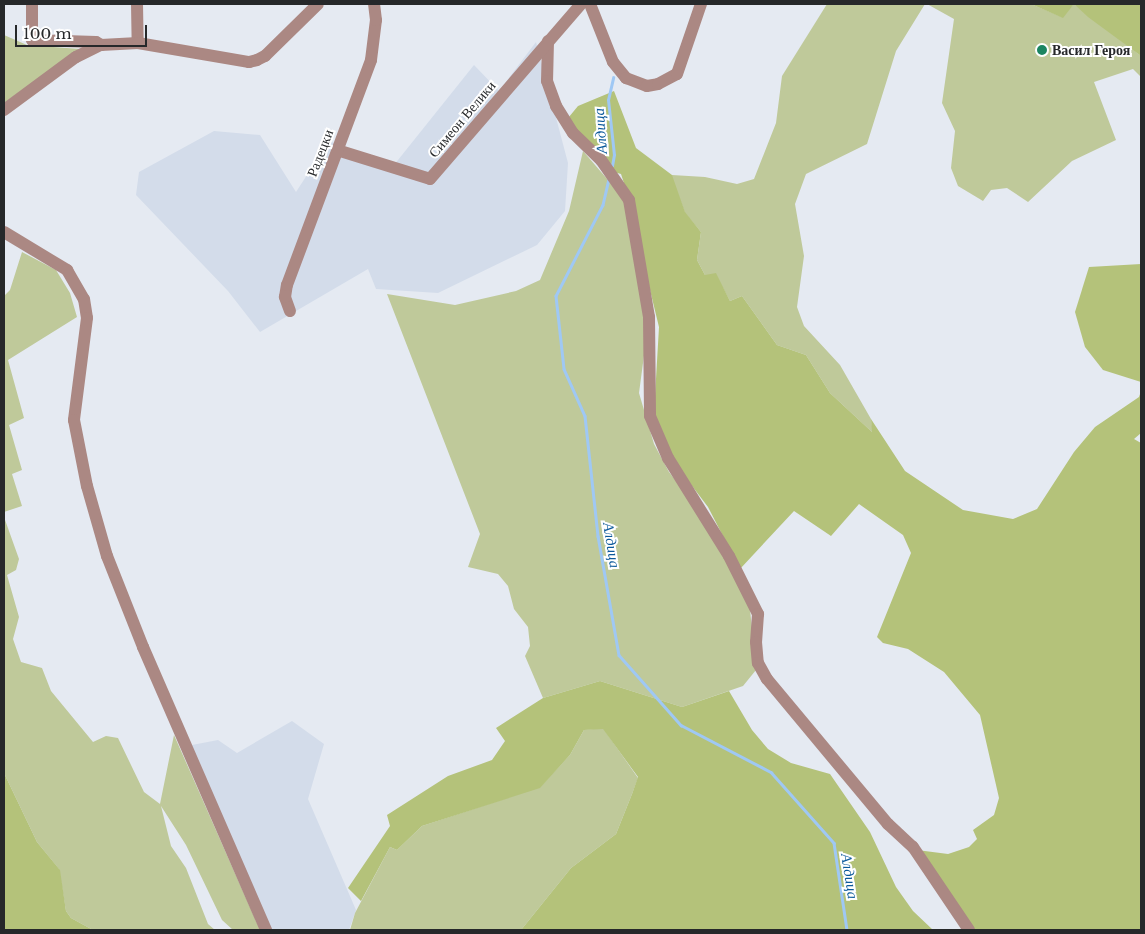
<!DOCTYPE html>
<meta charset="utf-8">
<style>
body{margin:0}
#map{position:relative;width:1145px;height:934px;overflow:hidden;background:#e5eaf2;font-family:"Libre Baskerville",serif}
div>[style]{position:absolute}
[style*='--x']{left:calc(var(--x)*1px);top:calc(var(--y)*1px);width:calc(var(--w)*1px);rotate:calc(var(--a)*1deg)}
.built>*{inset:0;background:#d3dcea}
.green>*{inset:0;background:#bfc99a}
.forest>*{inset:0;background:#b4c27a}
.stream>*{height:2.5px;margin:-1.25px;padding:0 1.25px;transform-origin:1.25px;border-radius:1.25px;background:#9fc8f4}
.minor>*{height:12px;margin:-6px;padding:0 6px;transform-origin:6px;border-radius:6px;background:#ab8883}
.dots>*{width:14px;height:14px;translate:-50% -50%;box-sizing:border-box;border:2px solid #fff;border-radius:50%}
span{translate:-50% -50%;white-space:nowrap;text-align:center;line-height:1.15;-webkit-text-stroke:4px #fff;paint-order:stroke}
.poi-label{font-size:14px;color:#26282a;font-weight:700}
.left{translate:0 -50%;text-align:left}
.street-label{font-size:14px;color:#26282a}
.water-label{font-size:15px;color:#0c599b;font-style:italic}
.frame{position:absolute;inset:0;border:5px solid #26282a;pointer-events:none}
.scale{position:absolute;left:15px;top:25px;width:132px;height:22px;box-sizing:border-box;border:2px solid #26282a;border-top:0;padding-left:6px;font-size:15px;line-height:18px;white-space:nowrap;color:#26282a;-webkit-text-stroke:4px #fff;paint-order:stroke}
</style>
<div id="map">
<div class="built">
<div style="clip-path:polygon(536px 42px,568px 163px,565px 211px,537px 245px,438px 293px,376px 289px,368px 269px,260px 332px,228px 291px,136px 195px,139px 172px,214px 131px,260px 135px,296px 192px,329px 141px,394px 165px,474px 65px,499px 91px)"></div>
<div style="clip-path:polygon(292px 721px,324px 744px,308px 799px,356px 910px,349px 930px,265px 930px,207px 803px,192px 745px,218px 740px,237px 753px)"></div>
</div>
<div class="green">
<div style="clip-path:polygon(827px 4px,925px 4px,896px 51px,867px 144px,806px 174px,795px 204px,804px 256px,797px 307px,804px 326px,840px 365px,871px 419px,873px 433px,830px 393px,806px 355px,777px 345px,742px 296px,730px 301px,723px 288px,705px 275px,697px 260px,701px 232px,685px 213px,672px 178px,672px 175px,705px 177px,737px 184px,754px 179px,776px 123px,782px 76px)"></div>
<div style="clip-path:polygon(927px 4px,1031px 4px,1062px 17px,1074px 4px,1141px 56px,1141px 77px,1133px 69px,1094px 82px,1116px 140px,1072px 161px,1028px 202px,1007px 188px,991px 190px,983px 201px,958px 186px,951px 168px,955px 131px,942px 103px,954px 19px)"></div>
<div style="clip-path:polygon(4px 35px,27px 45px,80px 49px,4px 103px)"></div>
<div style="clip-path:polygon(583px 151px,620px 194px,628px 212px,647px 333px,639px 393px,654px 444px,669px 472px,699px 511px,749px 599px,756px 670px,743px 686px,682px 707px,600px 681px,543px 698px,525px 656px,530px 646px,528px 627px,514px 609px,508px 586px,498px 574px,468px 567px,480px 534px,387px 294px,455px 305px,516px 291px,540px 280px,569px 211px)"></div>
<div style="clip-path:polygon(22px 252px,56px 270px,70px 293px,77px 317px,8px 360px,24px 418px,9px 425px,22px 470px,12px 474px,22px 506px,4px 512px,4px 296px,10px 290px)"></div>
<div style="clip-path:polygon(4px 517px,19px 559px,16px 570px,7px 575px,19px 617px,13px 639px,21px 662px,42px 668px,51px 691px,93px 742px,106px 736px,118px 738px,144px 792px,160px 804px,174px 735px,260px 930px,233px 930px,222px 920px,186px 845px,161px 806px,171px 846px,186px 868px,208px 924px,215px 930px,93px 930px,71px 918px,66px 911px,59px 869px,37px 842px,4px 773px)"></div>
<div style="clip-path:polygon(603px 728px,638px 778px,632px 794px,616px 834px,571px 868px,521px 930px,350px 930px,355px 913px,390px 847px,397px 850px,422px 826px,540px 787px,570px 755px,584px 730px)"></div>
</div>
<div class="forest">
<div style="clip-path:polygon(1031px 4px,1074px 4px,1063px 18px)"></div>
<div style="clip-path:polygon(1074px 4px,1141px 4px,1141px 56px,1088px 17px)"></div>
<div style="clip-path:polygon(614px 91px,636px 148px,672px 175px,685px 212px,701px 232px,697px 260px,705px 275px,716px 273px,730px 301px,742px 296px,777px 345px,806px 355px,830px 393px,872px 432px,871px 419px,905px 471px,963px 510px,1013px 519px,1037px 509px,1074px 452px,1095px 427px,1139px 397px,1141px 391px,1141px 433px,1134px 439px,1141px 443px,1141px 930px,972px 930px,917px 850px,948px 854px,969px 847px,977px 839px,973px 830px,994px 815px,999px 798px,980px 715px,944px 672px,908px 649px,883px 643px,877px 637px,911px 553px,903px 535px,859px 504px,831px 536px,794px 511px,740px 569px,708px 507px,674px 462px,654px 413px,659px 327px,624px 183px,621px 174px,614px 172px,564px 123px,578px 106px)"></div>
<div style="clip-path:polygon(1141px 264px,1141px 382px,1103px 370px,1085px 347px,1075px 312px,1089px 267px)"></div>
<div style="clip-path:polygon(600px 681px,682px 707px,729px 691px,752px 730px,768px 749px,791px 763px,830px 774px,870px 832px,896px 887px,913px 911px,933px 930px,521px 930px,571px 868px,616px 834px,632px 794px,638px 777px,603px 729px,584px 730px,570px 755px,540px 788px,422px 826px,397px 850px,390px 847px,361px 901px,348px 888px,390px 826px,387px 815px,448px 776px,492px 760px,505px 741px,496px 728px,543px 698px)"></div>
<div style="clip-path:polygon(4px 773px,37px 842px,60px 870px,66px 911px,71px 918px,93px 930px,4px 930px)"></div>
</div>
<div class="stream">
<div style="--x:612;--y:166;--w:11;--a:-80"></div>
<div style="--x:614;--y:155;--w:55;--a:-96.2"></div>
<div style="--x:608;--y:100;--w:23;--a:-77"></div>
<div style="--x:609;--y:179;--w:27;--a:103"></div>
<div style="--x:603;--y:205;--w:102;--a:117.3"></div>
<div style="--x:556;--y:296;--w:73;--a:83.7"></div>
<div style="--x:564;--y:369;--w:51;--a:65.9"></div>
<div style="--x:585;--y:416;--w:121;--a:83.8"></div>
<div style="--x:598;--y:536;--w:121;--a:80"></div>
<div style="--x:619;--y:655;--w:94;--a:48.5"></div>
<div style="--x:681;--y:725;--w:102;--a:27.6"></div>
<div style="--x:771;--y:772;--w:95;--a:48.4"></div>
<div style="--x:834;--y:843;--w:88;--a:81.5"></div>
</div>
<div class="minor">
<div style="--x:32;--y:4;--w:36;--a:90"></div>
<div style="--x:32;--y:40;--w:64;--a:1.8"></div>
<div style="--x:96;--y:42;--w:6;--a:31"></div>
<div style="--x:137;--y:4;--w:39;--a:89"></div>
<div style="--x:590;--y:4;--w:62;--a:68.4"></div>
<div style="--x:613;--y:62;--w:21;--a:51"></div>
<div style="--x:626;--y:78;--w:22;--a:21"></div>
<div style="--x:647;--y:86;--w:11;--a:-10"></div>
<div style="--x:658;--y:84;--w:21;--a:-28"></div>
<div style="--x:677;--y:74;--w:74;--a:-71.1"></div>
<div style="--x:548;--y:41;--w:40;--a:91.4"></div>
<div style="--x:547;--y:81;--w:27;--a:70"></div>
<div style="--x:556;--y:106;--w:32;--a:58"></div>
<div style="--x:573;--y:133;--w:39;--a:44"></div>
<div style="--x:601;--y:160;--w:49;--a:55"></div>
<div style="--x:629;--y:200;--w:119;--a:80.3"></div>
<div style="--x:649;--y:317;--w:99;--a:89.4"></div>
<div style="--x:650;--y:416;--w:46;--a:66.8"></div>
<div style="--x:668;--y:458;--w:115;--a:58.1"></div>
<div style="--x:729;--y:556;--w:65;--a:63.4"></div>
<div style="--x:758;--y:614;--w:28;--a:94"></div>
<div style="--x:756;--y:642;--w:21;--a:85"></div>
<div style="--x:758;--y:663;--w:18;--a:61"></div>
<div style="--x:767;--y:679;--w:189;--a:50.2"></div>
<div style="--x:888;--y:824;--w:34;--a:43"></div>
<div style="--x:913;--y:847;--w:100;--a:56"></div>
<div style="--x:4;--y:110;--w:89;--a:-36.4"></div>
<div style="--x:76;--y:57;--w:28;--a:-26"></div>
<div style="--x:101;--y:45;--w:37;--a:-3"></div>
<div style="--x:138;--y:43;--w:113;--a:9.7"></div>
<div style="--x:249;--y:62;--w:8;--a:-14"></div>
<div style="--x:257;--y:60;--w:9;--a:-27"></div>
<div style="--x:265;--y:56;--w:74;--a:-44.5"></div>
<div style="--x:337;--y:150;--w:97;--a:17.3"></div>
<div style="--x:430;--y:179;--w:231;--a:-49.2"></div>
<div style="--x:4;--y:232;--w:74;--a:31.1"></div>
<div style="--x:67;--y:270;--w:34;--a:60"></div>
<div style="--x:84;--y:299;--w:19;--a:81"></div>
<div style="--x:87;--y:318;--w:103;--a:97.3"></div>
<div style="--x:74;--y:420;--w:67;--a:78.9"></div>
<div style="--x:87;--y:486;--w:73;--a:74.1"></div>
<div style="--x:107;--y:556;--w:98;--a:68.4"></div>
<div style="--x:143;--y:647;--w:309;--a:66.5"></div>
<div style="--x:290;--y:311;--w:15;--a:-110"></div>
<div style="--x:285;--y:297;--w:12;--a:-81"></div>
<div style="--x:287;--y:285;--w:240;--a:-69.5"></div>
<div style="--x:371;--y:60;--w:40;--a:-82.9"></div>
<div style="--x:376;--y:20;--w:16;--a:-97"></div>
</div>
<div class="dots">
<div style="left:1042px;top:50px;background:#1b8561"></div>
</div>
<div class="poi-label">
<span class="left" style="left:1052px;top:50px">Васил Героя</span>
</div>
<div class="street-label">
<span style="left:462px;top:119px;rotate:-50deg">Симеон Велики</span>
<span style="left:320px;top:153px;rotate:-69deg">Радецки</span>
</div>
<div class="water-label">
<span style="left:600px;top:131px;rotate:-94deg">Алдица</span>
<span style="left:612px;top:545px;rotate:81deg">Алдица</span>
<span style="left:850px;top:876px;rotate:81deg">Алдица</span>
</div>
<div class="frame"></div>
<div class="scale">100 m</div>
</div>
